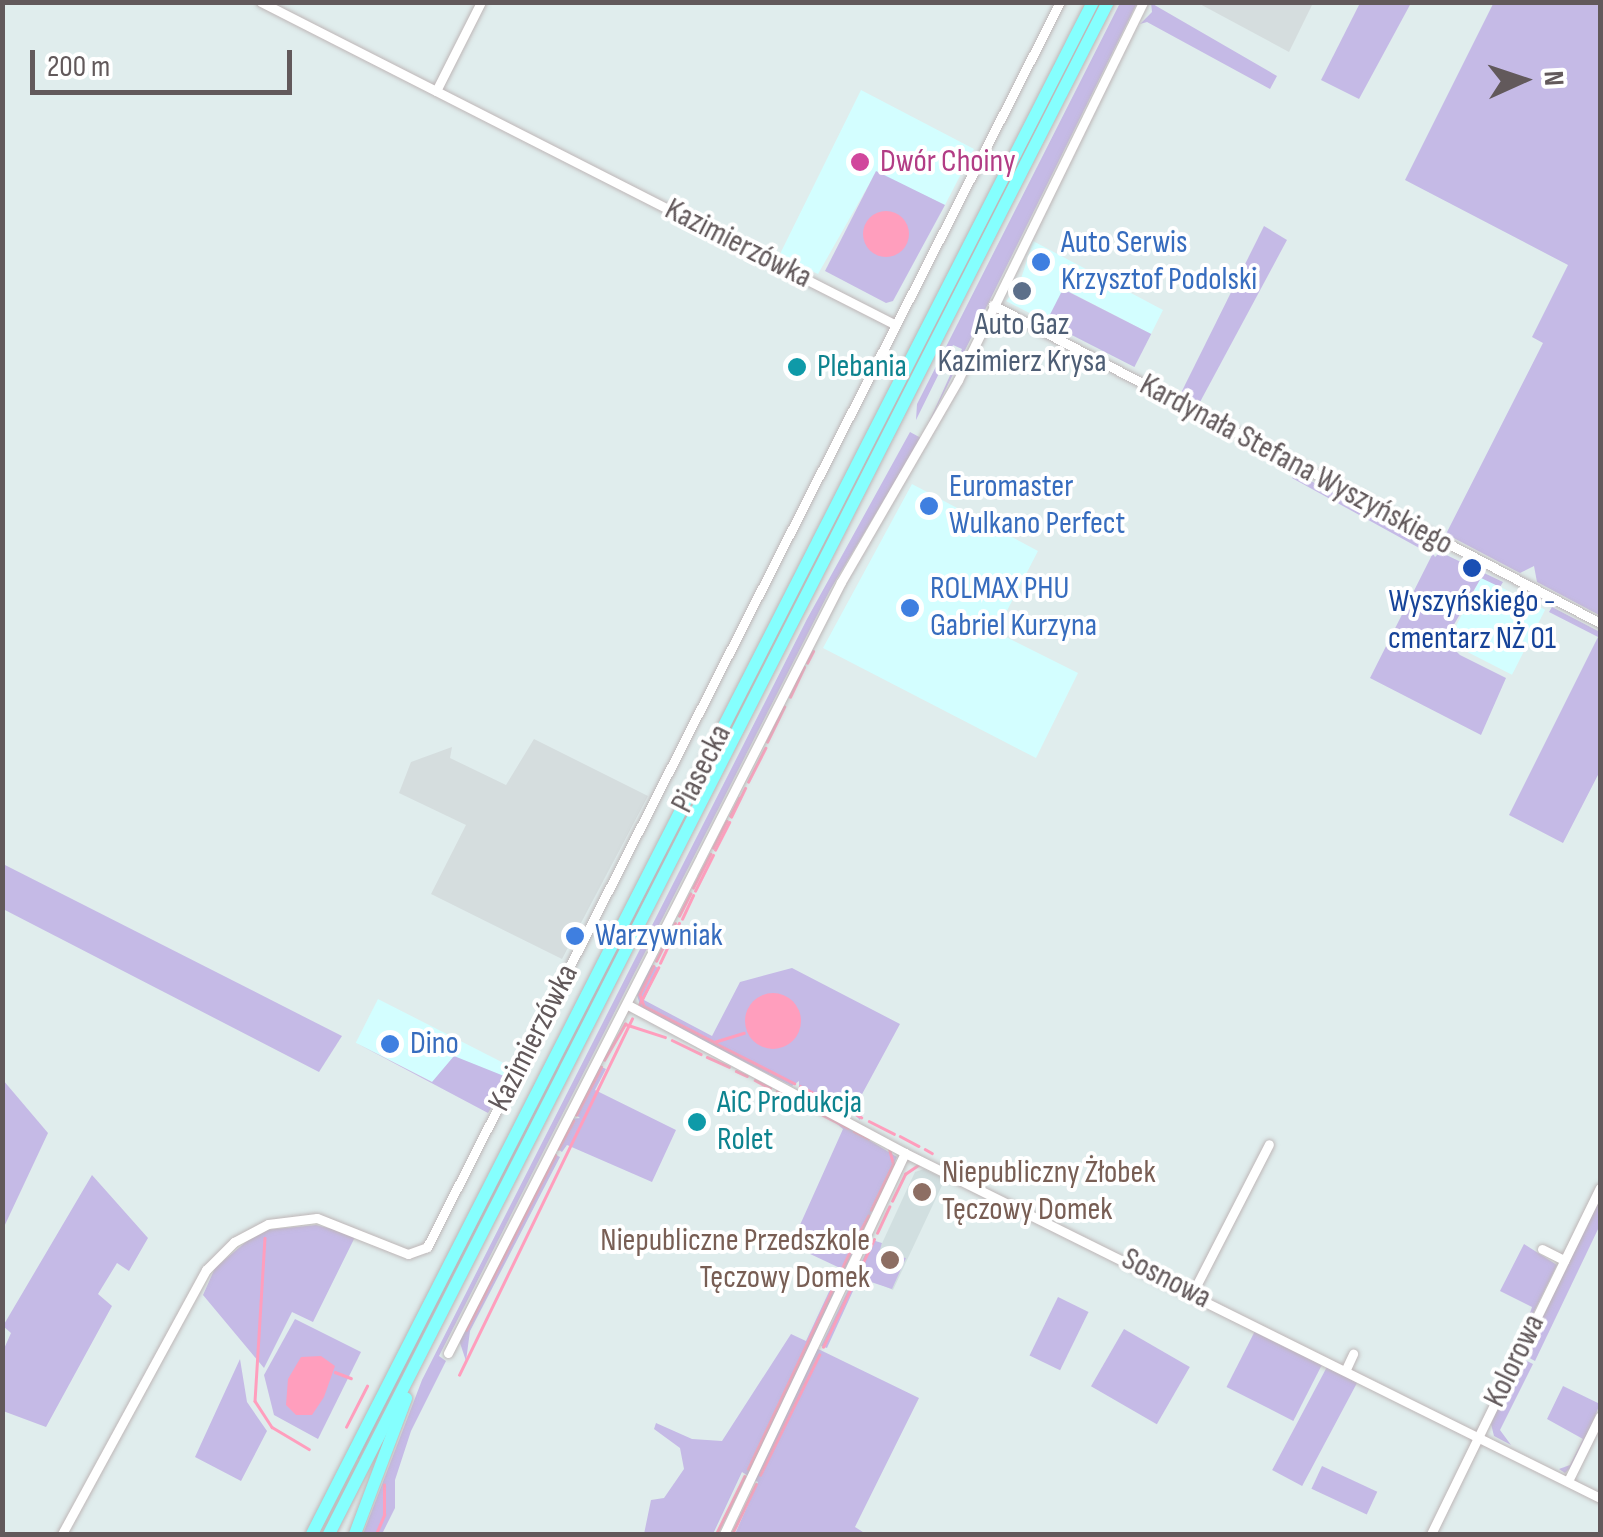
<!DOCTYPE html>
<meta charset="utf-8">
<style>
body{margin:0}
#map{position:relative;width:1603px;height:1537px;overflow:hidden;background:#e0eded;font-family:"Sofia Sans Condensed",sans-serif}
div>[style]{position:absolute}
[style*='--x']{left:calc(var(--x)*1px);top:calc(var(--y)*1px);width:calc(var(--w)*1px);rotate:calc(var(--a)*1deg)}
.commercial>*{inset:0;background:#d3feff;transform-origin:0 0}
.industrial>*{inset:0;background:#d5ddde}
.education>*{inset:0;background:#d1dfe0}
.green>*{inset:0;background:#c5bae6;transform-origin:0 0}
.water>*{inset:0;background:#ff9ebd}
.round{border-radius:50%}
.stream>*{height:2.5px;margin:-1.25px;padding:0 1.25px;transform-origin:1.25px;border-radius:1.25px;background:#ff9ebd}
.roads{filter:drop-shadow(0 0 2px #beb6b7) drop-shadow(0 0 2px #beb6b7)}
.minor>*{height:9px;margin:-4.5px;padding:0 4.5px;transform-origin:4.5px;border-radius:4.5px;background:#fff}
.highway>*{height:12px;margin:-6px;padding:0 6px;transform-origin:6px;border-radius:6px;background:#85fffe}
.dots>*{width:28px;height:28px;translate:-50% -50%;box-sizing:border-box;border:5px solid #fff;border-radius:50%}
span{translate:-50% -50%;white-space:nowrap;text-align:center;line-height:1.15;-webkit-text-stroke:8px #fff;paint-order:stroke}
.hotel-label{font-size:32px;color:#b23c85}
.left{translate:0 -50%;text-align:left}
.street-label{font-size:32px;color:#62595b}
.shop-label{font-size:32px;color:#366cbe}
.service-label{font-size:32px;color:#4e5e75}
.culture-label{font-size:32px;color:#0d838f}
.transit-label{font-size:32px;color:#164399}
.education-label{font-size:32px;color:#785e54}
.right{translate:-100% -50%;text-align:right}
.frame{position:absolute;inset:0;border:5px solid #62595b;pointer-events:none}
.north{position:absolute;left:1473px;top:30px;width:100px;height:100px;-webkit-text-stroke:8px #fff;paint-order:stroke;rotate:87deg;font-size:28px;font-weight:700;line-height:40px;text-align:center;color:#62595b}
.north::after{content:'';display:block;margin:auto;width:35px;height:45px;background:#62595b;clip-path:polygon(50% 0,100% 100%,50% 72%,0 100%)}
.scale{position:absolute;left:30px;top:50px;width:262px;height:45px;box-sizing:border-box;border:5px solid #62595b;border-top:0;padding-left:12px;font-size:30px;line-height:35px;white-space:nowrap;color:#62595b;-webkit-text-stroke:8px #fff;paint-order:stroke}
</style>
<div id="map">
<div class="commercial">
<div style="clip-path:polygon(861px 90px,974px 149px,945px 205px,876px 172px,818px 274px,779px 256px)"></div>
<div style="clip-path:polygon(1033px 241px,1163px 310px,1151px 334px,1064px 289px,1047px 322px,1006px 301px,1018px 288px)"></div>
<div style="clip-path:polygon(912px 484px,1038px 551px,996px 632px,1078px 673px,1036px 758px,823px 648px)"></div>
<div style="left:1481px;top:577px;width:72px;height:73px;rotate:27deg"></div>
<div style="left:378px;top:999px;width:146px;height:49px;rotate:27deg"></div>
</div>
<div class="industrial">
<div style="clip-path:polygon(1198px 3px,1313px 3px,1289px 52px)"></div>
<div style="clip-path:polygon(534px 739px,648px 796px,562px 959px,431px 894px,466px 825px,399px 793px,411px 762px,452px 747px,450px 758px,506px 785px)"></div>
</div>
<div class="education">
<div style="clip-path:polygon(924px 1169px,945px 1179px,893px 1290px,866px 1278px,915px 1172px)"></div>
</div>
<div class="green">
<div style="clip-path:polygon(1494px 2px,1600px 3px,1599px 615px,1537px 582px,1534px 566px,1520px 573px,1446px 534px,1543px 343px,1532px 337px,1568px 265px,1405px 180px)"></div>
<div style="clip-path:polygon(1120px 3px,1137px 3px,924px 433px,962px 349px,953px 345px,916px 420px,917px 404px)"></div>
<div style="clip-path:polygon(1151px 3px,1277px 76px,1270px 89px,1147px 22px,1140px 24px,1152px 12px)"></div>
<div style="clip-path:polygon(1360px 3px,1411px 3px,1359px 99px,1321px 80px)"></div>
<div style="clip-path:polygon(876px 171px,945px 205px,893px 301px,886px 303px,825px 271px)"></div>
<div style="clip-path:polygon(1264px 226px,1287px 240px,1200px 402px,1181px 393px)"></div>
<div style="left:1063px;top:289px;width:99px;height:37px;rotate:27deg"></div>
<div style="clip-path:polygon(910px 432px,921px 438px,830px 590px,439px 1356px,446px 1361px,411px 1431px,395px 1480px,395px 1508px,382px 1534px,363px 1534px,422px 1380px,807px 619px)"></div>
<div style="clip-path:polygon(1294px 472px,1427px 543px,1435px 557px,1440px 552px,1503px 582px,1500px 587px,1481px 578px,1445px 640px,1460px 655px,1506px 678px,1481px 735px,1370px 678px,1432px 555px,1292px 478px)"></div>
<div style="clip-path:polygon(1552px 607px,1600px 632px,1600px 771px,1563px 843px,1509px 815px,1598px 637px,1549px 612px)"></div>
<div style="clip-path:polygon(666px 852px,669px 854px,359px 1459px,357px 1458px)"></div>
<div style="clip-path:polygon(2px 864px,3px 864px,342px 1036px,319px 1072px,3px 909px)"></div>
<div style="clip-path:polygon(651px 965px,659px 968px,644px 1000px,712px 1036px,740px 982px,792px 968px,900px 1024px,854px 1109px,863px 1114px,860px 1120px,845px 1105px,842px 1111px,830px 1105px,829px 1096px,824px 1103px,799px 1089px,799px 1081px,792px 1086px,641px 1009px,637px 995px)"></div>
<div style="clip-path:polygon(356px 1043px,432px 1082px,454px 1056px,504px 1076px,506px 1085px,488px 1113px)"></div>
<div style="clip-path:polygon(597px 1065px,606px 1069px,595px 1090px,676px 1130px,652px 1182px,567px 1145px,562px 1152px,555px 1147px,569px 1119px,580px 1118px,573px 1113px)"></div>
<div style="clip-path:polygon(3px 1080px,48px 1133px,3px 1229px)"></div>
<div style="clip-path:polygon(824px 1113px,897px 1157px,810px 1345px,919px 1398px,855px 1527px,866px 1534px,735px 1534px,758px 1482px,742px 1472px,713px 1534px,644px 1534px,651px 1500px,664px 1498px,684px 1469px,680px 1448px,654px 1429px,656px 1423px,692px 1439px,722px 1441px,791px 1334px,806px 1341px,840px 1268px,791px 1245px,843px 1129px)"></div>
<div style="clip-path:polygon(552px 1153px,560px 1157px,470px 1331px,466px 1361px,458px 1337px)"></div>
<div style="clip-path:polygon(92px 1175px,148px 1238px,129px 1271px,117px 1263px,98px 1294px,112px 1306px,46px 1427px,3px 1411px,3px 1351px,11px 1333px,3px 1326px)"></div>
<div style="clip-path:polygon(1600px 1195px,1600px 1225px,1535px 1361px,1522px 1354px)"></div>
<div style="clip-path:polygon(316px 1225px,356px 1235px,313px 1322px,292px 1312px,264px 1368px,203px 1295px,215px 1268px,247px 1241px,266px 1230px)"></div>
<div style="clip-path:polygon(872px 1240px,882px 1243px,879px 1253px,906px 1258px,892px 1289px,859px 1278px,827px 1348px,821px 1346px)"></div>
<div style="clip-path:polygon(1524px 1244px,1557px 1265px,1523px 1334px,1532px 1307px,1500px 1291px)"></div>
<div style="left:1058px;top:1297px;width:34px;height:65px;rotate:26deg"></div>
<div style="clip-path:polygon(295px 1319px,361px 1352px,318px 1439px,274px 1415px,264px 1375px)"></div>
<div style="left:1124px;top:1329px;width:76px;height:66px;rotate:30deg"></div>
<div style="left:1256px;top:1329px;width:75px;height:65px;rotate:27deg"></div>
<div style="clip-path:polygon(1521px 1358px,1533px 1364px,1500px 1430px,1511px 1445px,1494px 1436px,1491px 1424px)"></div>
<div style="clip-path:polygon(240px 1359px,247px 1402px,267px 1431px,241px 1481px,195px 1457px)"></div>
<div style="left:1328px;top:1365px;width:34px;height:119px;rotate:28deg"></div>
<div style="clip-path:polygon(1563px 1386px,1600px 1404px,1585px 1440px,1571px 1467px,1565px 1473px,1559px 1469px,1570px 1465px,1583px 1439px,1547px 1419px)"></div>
<div style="left:1322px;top:1466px;width:61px;height:25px;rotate:25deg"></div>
</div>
<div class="water">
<div class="round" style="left:863px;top:211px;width:46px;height:46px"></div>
<div class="round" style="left:745px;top:993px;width:56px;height:56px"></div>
<div style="clip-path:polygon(321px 1356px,335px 1366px,324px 1397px,312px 1415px,296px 1415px,286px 1405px,288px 1379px,301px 1357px)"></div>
</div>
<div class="stream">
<div style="--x:807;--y:663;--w:13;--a:-63"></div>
<div style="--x:790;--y:697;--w:33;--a:-65"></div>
<div style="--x:767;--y:742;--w:39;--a:-64"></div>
<div style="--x:748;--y:782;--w:38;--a:-63"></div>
<div style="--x:730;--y:816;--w:20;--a:-63"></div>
<div style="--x:731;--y:817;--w:32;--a:-64"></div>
<div style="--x:713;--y:848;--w:30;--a:-63"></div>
<div style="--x:715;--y:850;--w:31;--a:-63"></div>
<div style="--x:693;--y:888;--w:38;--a:-63"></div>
<div style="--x:695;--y:891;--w:40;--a:-63.4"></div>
<div style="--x:679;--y:916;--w:25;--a:-63"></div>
<div style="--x:682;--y:919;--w:26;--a:-65"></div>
<div style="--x:656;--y:961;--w:42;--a:-63.4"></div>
<div style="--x:660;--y:963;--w:44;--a:-64.6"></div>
<div style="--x:654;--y:966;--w:32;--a:116"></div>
<div style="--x:640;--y:995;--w:12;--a:70"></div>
<div style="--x:644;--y:1006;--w:79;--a:27.2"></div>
<div style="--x:714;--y:1042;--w:31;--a:-17"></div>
<div style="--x:639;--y:1005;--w:42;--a:-62.8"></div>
<div style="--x:672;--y:1040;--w:32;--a:26"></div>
<div style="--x:715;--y:1043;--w:89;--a:26.9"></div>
<div style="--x:707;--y:1057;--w:24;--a:24"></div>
<div style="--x:604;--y:1060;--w:42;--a:-59.7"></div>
<div style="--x:625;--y:1024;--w:42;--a:18"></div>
<div style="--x:736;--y:1071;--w:12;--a:24"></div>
<div style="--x:755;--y:1080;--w:17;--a:28"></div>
<div style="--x:800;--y:1086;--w:29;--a:27"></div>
<div style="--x:777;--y:1091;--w:20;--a:27"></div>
<div style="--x:832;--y:1102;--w:13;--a:29"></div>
<div style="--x:803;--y:1105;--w:14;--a:25"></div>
<div style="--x:850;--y:1111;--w:13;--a:29"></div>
<div style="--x:576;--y:1115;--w:54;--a:-62.5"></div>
<div style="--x:823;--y:1115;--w:28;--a:27"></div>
<div style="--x:869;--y:1121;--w:28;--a:27"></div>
<div style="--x:854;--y:1131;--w:16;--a:27"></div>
<div style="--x:900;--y:1136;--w:21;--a:28"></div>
<div style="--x:558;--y:1149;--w:32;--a:-62"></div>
<div style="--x:925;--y:1149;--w:8;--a:30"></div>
<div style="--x:892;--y:1201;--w:30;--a:-64"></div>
<div style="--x:905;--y:1174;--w:18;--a:-34"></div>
<div style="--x:871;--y:1210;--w:51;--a:-64.4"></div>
<div style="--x:893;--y:1164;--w:16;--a:-105"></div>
<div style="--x:877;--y:1233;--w:29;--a:-65"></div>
<div style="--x:265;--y:1238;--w:163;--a:93.5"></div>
<div style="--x:255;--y:1401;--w:31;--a:57"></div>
<div style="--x:272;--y:1427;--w:43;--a:30.7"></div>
<div style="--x:856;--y:1239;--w:26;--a:-62"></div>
<div style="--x:466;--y:1330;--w:196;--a:-63"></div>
<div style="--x:823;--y:1347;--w:119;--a:-64.7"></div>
<div style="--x:335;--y:1372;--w:17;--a:21"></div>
<div style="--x:459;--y:1375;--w:396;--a:-64.1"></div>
<div style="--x:346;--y:1427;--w:46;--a:-62.9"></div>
<div style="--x:748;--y:1469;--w:247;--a:-64.9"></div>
<div style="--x:760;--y:1475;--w:134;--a:-63.8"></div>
<div style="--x:376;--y:1534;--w:21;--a:-67"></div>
<div style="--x:384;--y:1515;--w:30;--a:-90"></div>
<div style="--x:716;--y:1534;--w:64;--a:-63.8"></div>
<div style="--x:732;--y:1534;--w:55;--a:-64.4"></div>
</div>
<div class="roads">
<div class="minor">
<div style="--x:261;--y:2;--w:708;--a:26.96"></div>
<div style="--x:436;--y:91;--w:100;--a:-63.2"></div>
<div style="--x:993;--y:305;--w:685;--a:27.65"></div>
<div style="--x:628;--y:1005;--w:314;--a:28.1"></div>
<div style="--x:905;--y:1153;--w:776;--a:26.4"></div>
<div style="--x:1542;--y:1249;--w:25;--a:27"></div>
<div style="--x:1193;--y:1292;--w:166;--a:-62.8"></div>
<div style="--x:448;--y:1353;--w:865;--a:-62.99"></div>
<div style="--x:841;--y:582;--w:233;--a:-59.9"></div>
<div style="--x:958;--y:380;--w:421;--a:-63.9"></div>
<div style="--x:1346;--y:1369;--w:17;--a:-65"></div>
<div style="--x:1568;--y:1481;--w:72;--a:-63.8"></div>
<div style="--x:62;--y:1534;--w:301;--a:-61.4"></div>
<div style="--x:206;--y:1270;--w:40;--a:-45"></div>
<div style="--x:234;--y:1242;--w:38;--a:-28"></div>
<div style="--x:268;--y:1224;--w:49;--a:-7"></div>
<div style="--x:317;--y:1218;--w:98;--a:21.6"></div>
<div style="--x:408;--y:1254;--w:20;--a:-20"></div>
<div style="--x:427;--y:1247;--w:1397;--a:-63.05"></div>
<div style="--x:724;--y:1534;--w:422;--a:-64.6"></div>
<div style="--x:1431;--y:1534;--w:385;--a:-64"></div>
</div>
<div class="highway">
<div style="--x:312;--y:1534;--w:1720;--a:-62.99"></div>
<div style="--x:329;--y:1534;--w:1719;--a:-63.05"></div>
<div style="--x:355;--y:1534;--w:145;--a:-69.4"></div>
</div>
</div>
<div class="dots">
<div style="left:860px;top:162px;background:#d1479c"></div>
<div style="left:1041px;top:262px;background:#3f7fe0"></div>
<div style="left:1022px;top:291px;background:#5c6f8a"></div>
<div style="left:797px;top:367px;background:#0f9aa8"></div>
<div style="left:929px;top:506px;background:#3f7fe0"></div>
<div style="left:1472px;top:568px;background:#1a4fb4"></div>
<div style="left:910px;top:608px;background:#3f7fe0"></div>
<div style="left:575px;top:936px;background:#3f7fe0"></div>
<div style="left:390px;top:1044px;background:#3f7fe0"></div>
<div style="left:697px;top:1122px;background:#0f9aa8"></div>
<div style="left:922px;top:1192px;background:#8d6e63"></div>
<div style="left:890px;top:1260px;background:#8d6e63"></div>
</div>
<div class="hotel-label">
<span class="left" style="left:880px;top:162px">Dwór Choiny</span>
</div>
<div class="street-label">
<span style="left:738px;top:244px;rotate:27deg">Kazimierzówka</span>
<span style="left:1296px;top:465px;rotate:28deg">Kardynała Stefana Wyszyńskiego</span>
<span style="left:702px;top:769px;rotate:-63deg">Piasecka</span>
<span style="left:534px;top:1038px;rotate:-63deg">Kazimierzówka</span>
<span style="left:1166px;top:1279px;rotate:27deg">Sosnowa</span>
<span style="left:1515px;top:1361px;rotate:-64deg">Kolorowa</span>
</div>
<div class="shop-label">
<span class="left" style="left:1061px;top:262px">Auto Serwis<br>Krzysztof Podolski</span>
<span class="left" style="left:949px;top:506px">Euromaster<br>Wulkano Perfect</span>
<span class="left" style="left:930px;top:608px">ROLMAX PHU<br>Gabriel Kurzyna</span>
<span class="left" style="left:595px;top:936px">Warzywniak</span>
<span class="left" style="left:410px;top:1044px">Dino</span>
</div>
<div class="service-label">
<span style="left:1022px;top:344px">Auto Gaz<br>Kazimierz Krysa</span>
</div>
<div class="culture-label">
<span class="left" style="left:817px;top:367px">Plebania</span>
<span class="left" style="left:717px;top:1122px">AiC Produkcja<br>Rolet</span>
</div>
<div class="transit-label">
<span style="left:1472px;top:621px">Wyszyńskiego -<br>cmentarz NŻ 01</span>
</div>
<div class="education-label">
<span class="left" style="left:942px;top:1192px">Niepubliczny Żłobek<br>Tęczowy Domek</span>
<span class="right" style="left:870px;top:1260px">Niepubliczne Przedszkole<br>Tęczowy Domek</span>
</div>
<div class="frame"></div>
<div class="north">N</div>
<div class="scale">200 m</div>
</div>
